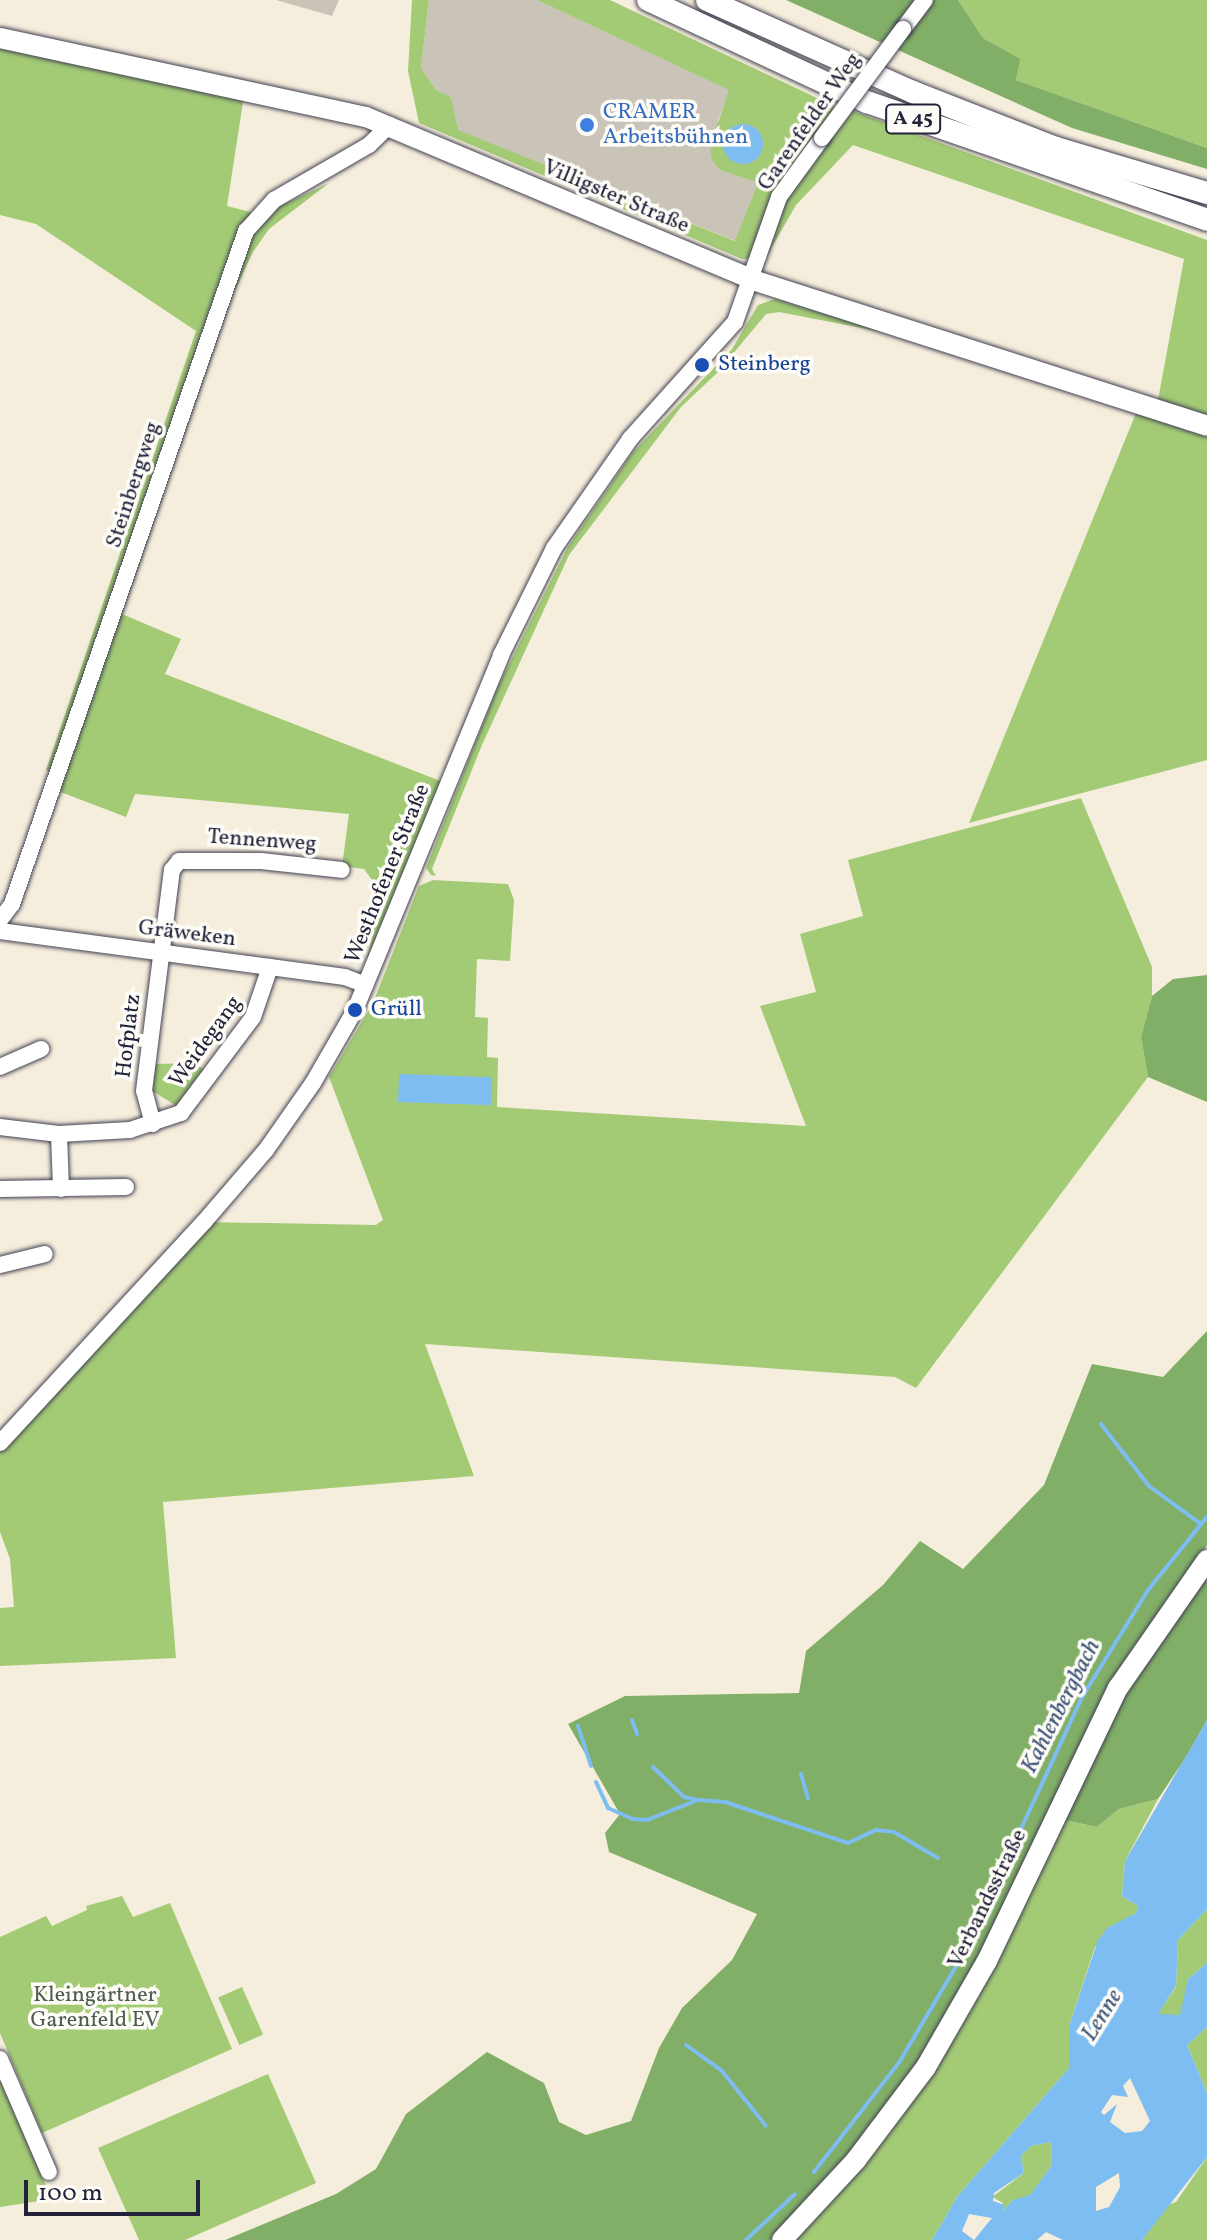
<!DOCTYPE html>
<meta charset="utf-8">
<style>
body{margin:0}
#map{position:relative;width:1207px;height:2240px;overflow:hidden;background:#f6eedc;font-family:Vollkorn,serif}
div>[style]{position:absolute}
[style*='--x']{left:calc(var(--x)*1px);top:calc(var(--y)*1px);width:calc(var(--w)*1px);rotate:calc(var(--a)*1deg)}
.industrial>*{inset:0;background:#cac3b8}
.green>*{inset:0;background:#a3cb76;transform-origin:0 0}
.forest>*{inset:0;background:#82af67}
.water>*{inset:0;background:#7dbdf1;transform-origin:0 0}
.round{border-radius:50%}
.stream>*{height:4px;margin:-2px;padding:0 2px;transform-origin:2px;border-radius:2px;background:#7dbdf1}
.roads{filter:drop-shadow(0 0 2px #424153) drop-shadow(0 0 2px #424153)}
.minor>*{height:16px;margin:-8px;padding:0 8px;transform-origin:8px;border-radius:8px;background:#fff}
.major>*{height:20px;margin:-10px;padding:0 10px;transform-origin:10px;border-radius:10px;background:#fff}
.highway>*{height:22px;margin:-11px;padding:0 11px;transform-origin:11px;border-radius:11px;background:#fff}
.bridges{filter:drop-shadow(0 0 2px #424153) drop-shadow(0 0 2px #424153)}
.minor-bridge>*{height:16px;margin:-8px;padding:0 8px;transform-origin:8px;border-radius:8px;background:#fff}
.dots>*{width:22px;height:22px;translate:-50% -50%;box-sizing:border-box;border:4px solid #fdfcf7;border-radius:50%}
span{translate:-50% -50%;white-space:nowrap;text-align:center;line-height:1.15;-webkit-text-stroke:7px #fdfcf7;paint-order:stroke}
.shield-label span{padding:2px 6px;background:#fdfcf7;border:2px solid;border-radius:6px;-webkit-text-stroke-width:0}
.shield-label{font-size:20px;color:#22223b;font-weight:700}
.shop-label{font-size:22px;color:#366cbe}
.left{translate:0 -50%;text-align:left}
.street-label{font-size:22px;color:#22223b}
.transit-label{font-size:22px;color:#164399}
.park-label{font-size:22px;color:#4f5d50}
.water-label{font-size:24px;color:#42587b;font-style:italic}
.scale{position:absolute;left:24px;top:2180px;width:176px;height:36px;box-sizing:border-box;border:4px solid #22223b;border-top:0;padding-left:10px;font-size:24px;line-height:28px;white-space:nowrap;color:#22223b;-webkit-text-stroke:6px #fdfcf7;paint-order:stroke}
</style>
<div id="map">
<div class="industrial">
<div style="clip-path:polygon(276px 0,339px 0,332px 16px)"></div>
<div style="clip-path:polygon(429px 0,537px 0,730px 90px,718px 120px,720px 170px,758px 183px,736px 241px,457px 130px,451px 97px,436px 90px,421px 68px)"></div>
</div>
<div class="green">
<div style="clip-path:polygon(412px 0,429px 0,421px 68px,436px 90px,451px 97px,458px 130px,735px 241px,758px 183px,720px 170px,712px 160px,710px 146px,729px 90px,537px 0,610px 0,836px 107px,791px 166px,749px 259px,742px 259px,419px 123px,408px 71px)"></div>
<div style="clip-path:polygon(958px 0,1207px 0,1207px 148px,1016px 80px,1019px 59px,983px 38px)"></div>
<div style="clip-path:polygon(0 45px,245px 89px,227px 206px,258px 214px,54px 775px,46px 770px,196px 331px,36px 224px,0 215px)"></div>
<div style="clip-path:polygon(853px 111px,1207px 240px,1207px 418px,1158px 400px,1184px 259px,853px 145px,796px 205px,763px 263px,784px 198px)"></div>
<div style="clip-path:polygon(329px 183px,269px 229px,253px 252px,233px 295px,122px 614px,181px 639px,165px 674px,443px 782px,365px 966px,374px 931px,367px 929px,375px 884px,364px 869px,342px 866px,349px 814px,135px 794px,126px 817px,58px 791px,250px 235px,270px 211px)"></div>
<div style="clip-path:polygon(775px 299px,893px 334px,779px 312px,766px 314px,717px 373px,681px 407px,569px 555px,482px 745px,432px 869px,436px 876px,431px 875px,426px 868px,498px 686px,568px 547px,633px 452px,732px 349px,758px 305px)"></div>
<div style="clip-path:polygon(1136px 413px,1207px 434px,1207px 760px,969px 823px)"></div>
<div style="clip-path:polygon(1081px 798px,1152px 967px,1152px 996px,1141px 1037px,1148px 1077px,916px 1388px,895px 1377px,425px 1344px,474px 1476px,163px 1502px,176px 1658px,0 1666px,0 1608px,14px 1607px,10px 1559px,0 1532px,0 1443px,204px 1222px,376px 1225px,383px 1220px,329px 1077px,373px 1003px,419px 886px,433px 880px,508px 884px,514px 900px,510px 961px,477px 959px,475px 1017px,488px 1018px,487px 1057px,498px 1058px,497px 1107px,806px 1126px,760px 1006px,816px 992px,800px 934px,863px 916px,848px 860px)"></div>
<div style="clip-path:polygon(195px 1063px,203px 1069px,202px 1077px,178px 1107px,151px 1090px,155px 1064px)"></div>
<div style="clip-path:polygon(1158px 1799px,1125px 1861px,1122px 1896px,1138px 1906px,1136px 1913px,1112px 1927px,1095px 1947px,1069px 2026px,1069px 2068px,957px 2197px,932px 2240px,794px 2240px,862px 2169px,937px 2068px,1064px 1820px,1097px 1827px,1119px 1809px)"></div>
<div style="clip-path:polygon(122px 1896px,133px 1917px,170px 1903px,232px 2049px,42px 2133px,0 2033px,0 1937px,46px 1916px,52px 1926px,87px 1910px,86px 1906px)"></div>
<div style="clip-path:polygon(1207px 1909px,1207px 1963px,1188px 1979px,1181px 2015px,1157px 2015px,1176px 1987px,1178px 1940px)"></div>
<div style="left:242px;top:1987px;width:52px;height:26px;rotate:66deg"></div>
<div style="clip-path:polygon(1207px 2027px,1207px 2093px,1187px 2045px)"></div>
<div style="clip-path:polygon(268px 2074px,316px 2183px,185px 2240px,139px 2240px,98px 2148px)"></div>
<div style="clip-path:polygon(0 2080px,52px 2199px,0 2207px)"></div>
<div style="clip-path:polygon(1051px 2142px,1052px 2165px,1030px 2196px,1013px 2200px,1000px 2214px,1003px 2203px,992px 2197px,1024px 2173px,1021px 2156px,1031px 2146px)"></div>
<div style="clip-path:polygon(1207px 2157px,1207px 2240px,1142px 2240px,1167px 2205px,1176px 2202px)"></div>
</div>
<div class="forest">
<div style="clip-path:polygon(786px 0,958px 0,983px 38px,1020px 59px,1016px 80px,1207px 148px,1207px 169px,1072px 128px)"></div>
<div style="clip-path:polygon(1207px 975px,1207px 1102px,1148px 1077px,1141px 1037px,1152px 996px,1173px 979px)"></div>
<div style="clip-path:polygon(1207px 1331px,1207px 1545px,1110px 1684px,982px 1951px,922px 2058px,788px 2240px,225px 2240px,336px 2194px,376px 2169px,406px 2114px,487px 2052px,544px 2083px,559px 2122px,586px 2135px,631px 2121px,659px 2048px,682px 2008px,732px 1960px,757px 1914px,609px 1852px,605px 1833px,620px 1814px,568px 1724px,625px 1696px,799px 1693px,806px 1651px,883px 1585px,920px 1541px,963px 1569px,1044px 1485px,1092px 1364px,1163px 1377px)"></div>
<div style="clip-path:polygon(1207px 1575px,1207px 1720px,1186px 1757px,1158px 1799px,1119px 1809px,1097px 1827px,1064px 1820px,1126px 1690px)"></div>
</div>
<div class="water">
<div class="round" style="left:723px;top:124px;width:40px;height:40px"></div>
<div style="left:399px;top:1074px;width:93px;height:28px;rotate:2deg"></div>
<div style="clip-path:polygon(evenodd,1207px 1720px,1207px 1909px,1178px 1940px,1176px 1986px,1158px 2014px,1180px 2015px,1188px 1979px,1207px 1963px,1207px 2027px,1187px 2045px,1207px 2093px,1207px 2157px,1142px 2240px,1063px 2240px,1046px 2232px,1037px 2240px,932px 2240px,957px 2197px,1069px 2068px,1069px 2026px,1098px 1940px,1107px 1928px,1136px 1913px,1138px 1906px,1122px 1896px,1125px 1861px,1207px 1720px,1130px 2078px,1150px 2121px,1142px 2131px,1125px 2133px,1110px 2122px,1117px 2104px,1104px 2115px,1101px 2112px,1112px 2095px,1128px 2097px,1123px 2086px,1130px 2078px,1207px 1720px,1051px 2142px,1052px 2165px,1030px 2195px,1013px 2200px,1001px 2213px,1005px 2205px,993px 2201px,994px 2193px,1024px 2173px,1021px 2156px,1031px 2146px,1051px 2142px,1207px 1720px,1119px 2173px,1120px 2187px,1109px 2207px,1096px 2211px,1096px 2187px,1119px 2173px,1207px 1720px,969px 2214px,992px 2218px,974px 2240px,962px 2231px,969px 2214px)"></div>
</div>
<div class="stream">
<div style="--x:1101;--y:1424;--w:78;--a:52.3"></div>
<div style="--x:1149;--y:1486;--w:64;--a:36.2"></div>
<div style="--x:632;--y:1720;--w:15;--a:70"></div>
<div style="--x:578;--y:1726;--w:42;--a:72"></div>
<div style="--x:653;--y:1767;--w:43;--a:44.1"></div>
<div style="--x:684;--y:1797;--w:14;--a:12"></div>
<div style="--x:801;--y:1774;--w:25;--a:74"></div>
<div style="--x:596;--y:1782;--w:29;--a:65"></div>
<div style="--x:608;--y:1808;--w:27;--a:24"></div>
<div style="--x:633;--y:1819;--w:14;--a:4"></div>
<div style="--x:647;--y:1820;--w:55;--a:-21.4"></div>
<div style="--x:698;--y:1800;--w:27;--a:4"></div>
<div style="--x:725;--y:1802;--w:130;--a:18.4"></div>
<div style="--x:848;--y:1843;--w:31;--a:-25"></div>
<div style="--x:876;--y:1830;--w:18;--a:6"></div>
<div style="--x:894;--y:1832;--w:51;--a:30.6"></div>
<div style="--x:974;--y:1930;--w:257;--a:-65.1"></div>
<div style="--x:1082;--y:1697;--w:126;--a:-58.3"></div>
<div style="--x:1148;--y:1590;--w:94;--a:-51.1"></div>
<div style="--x:686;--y:2045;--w:44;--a:35.8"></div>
<div style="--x:722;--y:2071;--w:70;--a:51.3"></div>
<div style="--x:814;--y:2172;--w:140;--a:-52.2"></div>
<div style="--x:900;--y:2061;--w:122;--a:-59.4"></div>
<div style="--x:746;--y:2240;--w:67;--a:-43.2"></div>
</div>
<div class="roads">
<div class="minor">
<div style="--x:903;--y:29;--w:36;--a:-53"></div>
<div style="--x:0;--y:920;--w:20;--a:-53"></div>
<div style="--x:12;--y:904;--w:713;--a:-70.83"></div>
<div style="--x:246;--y:231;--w:42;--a:-47.9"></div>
<div style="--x:274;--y:200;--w:110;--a:-30.1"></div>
<div style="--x:369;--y:145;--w:29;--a:-44"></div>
<div style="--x:0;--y:931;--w:348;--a:7.6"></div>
<div style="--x:345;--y:977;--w:22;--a:21"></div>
<div style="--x:0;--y:1067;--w:45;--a:-23.7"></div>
<div style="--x:153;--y:1124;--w:34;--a:-105"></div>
<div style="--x:144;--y:1091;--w:223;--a:-82.8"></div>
<div style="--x:172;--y:870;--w:11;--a:-52"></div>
<div style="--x:179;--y:861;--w:82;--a:0"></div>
<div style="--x:261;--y:861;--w:81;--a:6.3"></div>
<div style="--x:0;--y:1127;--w:59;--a:6.8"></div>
<div style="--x:59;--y:1134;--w:71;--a:-3.2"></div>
<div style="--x:130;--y:1130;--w:54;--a:-18.4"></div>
<div style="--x:181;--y:1113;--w:120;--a:-53.1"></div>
<div style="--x:253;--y:1017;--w:53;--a:-71.2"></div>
<div style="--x:59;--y:1134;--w:55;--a:87.9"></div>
<div style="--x:0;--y:1189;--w:126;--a:-0.9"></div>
<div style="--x:0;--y:1265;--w:46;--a:-13.7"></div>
<div style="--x:0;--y:1443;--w:301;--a:-47.3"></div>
<div style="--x:204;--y:1222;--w:95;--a:-49.3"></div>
<div style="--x:266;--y:1150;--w:82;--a:-55"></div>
<div style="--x:313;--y:1083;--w:84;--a:-60.1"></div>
<div style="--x:355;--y:1010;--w:384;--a:-67.6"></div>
<div style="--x:501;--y:655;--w:119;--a:-63.6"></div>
<div style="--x:554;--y:548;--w:133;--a:-55.1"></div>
<div style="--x:630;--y:439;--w:157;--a:-48.1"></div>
<div style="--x:735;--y:322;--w:133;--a:-70.6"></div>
<div style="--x:779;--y:197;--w:73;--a:-53.9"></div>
<div style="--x:0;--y:2059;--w:123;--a:66.6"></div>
</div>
<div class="major">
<div style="--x:0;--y:38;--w:374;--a:12.2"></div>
<div style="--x:366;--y:117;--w:420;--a:22.8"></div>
<div style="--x:753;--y:280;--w:477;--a:17.8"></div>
<div style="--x:782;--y:2240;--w:109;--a:-47.2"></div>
<div style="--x:856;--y:2160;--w:116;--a:-53"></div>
<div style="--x:926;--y:2067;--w:122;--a:-60.1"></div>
<div style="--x:987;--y:1961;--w:303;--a:-64.4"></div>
<div style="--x:1118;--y:1688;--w:156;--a:-55.2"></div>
</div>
<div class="highway">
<div style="--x:648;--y:0;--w:242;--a:25"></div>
<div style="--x:867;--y:102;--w:360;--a:19.1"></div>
<div style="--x:707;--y:0;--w:226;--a:24.1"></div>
<div style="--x:913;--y:92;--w:154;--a:21.4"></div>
<div style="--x:1056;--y:148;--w:158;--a:16.6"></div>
</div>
</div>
<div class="bridges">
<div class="minor-bridge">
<div style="--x:822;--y:138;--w:136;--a:-53.4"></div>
</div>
</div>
<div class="dots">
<div style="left:587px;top:125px;background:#3f7fe0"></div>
<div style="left:702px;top:365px;background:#1a4fb4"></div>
<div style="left:355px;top:1010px;background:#1a4fb4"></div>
</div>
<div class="shield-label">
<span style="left:913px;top:119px">A 45</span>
</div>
<div class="shop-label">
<span class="left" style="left:603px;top:125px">CRAMER<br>Arbeitsbühnen</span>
</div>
<div class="street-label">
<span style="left:810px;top:122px;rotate:-55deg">Garenfelder Weg</span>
<span style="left:616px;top:197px;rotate:23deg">Villigster Straße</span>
<span style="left:134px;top:485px;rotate:-72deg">Steinbergweg</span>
<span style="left:262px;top:841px;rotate:4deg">Tennenweg</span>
<span style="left:388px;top:874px;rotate:-68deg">Westhofener Straße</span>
<span style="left:187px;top:934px;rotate:7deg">Gräweken</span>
<span style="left:129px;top:1036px;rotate:-83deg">Hofplatz</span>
<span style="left:206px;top:1042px;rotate:-54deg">Weidegang</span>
<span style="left:988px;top:1899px;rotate:-64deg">Verbandsstraße</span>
</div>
<div class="transit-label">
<span class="left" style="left:718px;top:365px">Steinberg</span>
<span class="left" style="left:371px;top:1010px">Grüll</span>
</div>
<div class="park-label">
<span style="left:95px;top:2008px">Kleingärtner<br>Garenfeld EV</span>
</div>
<div class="water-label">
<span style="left:1062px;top:1707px;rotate:-63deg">Kahlenbergbach</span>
<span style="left:1103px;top:2016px;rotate:-58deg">Lenne</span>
</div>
<div class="scale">100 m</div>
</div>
